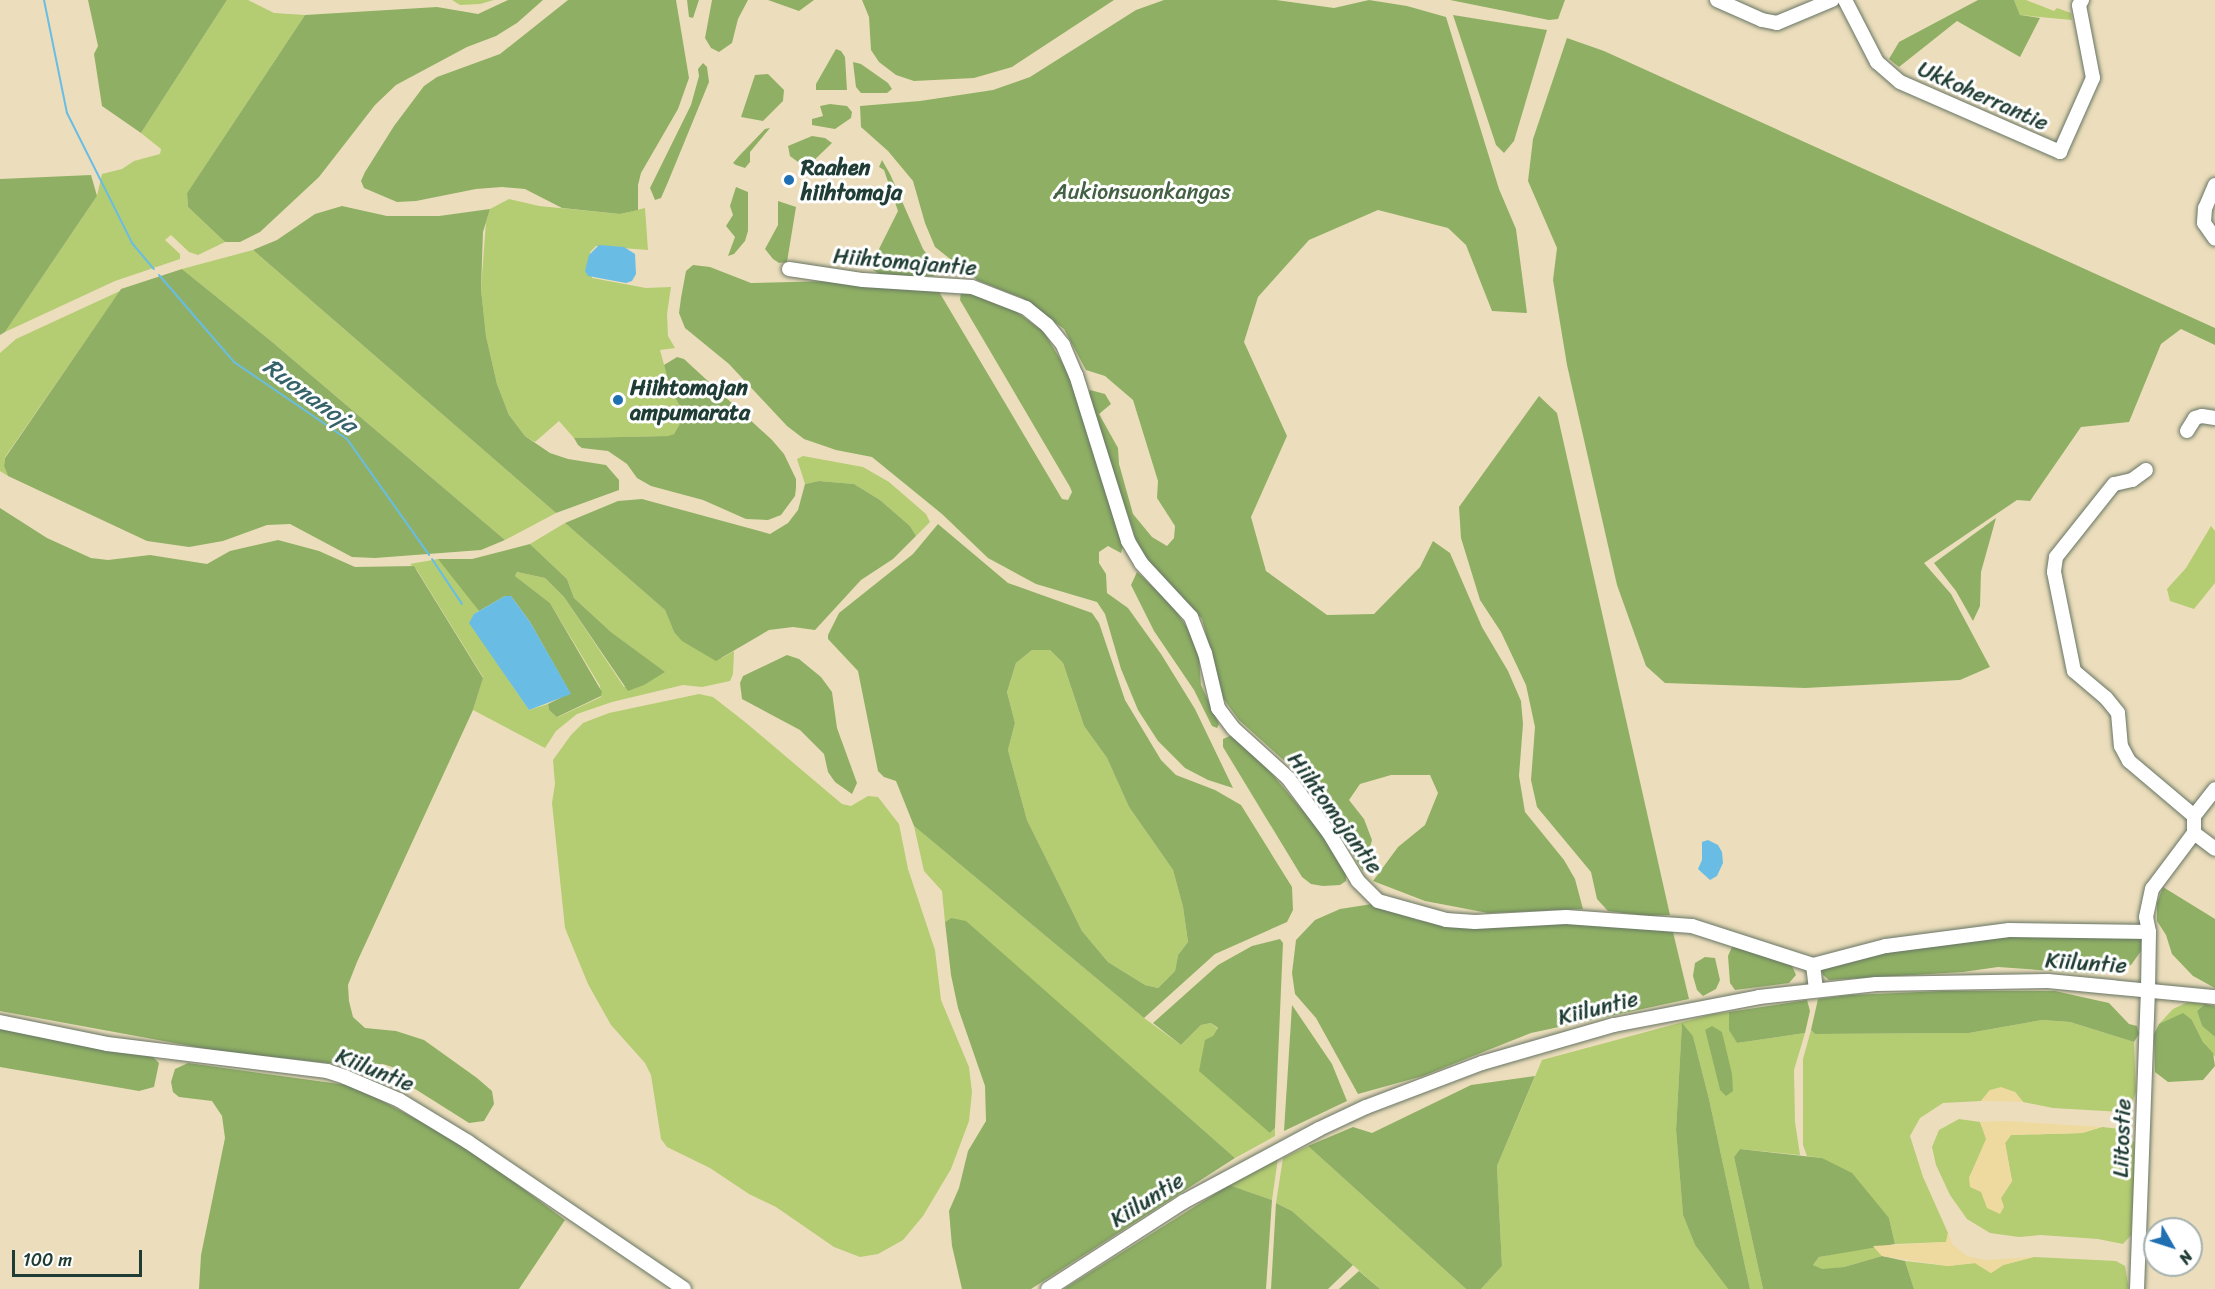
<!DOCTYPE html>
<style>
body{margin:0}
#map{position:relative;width:2215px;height:1289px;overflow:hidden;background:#ecdebc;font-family:Sriracha,sans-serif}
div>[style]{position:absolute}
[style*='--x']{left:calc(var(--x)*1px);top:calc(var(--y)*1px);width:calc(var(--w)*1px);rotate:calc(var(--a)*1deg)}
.green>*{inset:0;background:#b4cc72}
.forest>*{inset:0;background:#8fb064}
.sand>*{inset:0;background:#eeda9e}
.water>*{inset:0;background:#69bde5}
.stream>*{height:2px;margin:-1px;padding:0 1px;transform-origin:1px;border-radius:1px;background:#69bde5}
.roads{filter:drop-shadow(0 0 2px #677564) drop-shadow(0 0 2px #677564)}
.minor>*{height:14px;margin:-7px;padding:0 7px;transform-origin:7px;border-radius:7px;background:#fff}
.dots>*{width:16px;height:16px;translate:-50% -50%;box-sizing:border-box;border:3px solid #fff;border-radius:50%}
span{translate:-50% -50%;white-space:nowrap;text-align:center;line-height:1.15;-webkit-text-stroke:6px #fff;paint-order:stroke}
.street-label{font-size:22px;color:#1f3d34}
.poi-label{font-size:22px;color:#1f3d34;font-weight:700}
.left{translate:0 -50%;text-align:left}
.park-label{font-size:22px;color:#446144}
.water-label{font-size:24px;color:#356369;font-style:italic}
.north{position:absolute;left:2143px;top:1217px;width:60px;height:60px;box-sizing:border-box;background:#fff;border:2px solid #a5b1ae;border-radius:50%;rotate:129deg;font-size:16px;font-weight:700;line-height:24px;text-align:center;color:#1f3d34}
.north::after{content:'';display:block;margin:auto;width:21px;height:27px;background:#1f6fb2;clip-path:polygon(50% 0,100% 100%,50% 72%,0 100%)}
.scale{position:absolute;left:12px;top:1250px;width:130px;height:27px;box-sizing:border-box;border:3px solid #1f3d34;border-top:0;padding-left:8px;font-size:18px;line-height:21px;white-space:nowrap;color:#1f3d34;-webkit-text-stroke:4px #fff;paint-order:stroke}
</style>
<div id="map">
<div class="green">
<div style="clip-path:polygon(227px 0,248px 0,274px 13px,305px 15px,187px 193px,188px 207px,225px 242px,198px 255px,189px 252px,171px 235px,165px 240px,180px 254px,180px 259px,115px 281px,5px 332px,97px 196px,102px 174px,122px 169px,134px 161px,160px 154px,161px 149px,141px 133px)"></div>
<div style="clip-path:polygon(452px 0,494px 0,480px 4px,460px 5px)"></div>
<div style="clip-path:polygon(2014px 0,2026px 0,2054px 11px,2057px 8px,2071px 13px,2072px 20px,2020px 15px)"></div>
<div style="clip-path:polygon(509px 199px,539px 206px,620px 214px,645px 208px,648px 250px,596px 246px,590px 252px,592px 278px,646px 288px,671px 287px,667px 314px,668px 336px,675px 348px,660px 350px,671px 390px,682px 410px,682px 420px,674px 434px,669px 436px,574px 438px,559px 421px,535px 442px,525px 436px,509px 415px,497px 384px,486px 336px,481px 289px,486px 222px,490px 209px)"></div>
<div style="clip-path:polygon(253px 250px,556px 513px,505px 540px,271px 341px,182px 269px)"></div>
<div style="clip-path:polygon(120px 291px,5px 457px,4px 466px,8px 476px,0 471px,0 353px,16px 339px)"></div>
<div style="clip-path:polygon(803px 456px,863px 467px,889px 482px,926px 514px,930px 522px,916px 536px,910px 526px,880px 500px,854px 484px,819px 481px,805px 484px,797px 459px)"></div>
<div style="clip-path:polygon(565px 523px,665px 610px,674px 632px,722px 658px,734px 651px,733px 674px,730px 681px,702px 687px,683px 685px,612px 702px,577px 714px,556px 731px,545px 748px,473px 710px,483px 677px,417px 570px,410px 564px,438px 559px,444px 564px,479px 611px,474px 614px,470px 623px,529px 710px,548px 704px,549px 710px,558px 717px,601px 697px,600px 686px,550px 603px,515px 576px,517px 572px,545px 578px,564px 597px,624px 687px,664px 672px,611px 632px,574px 598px,567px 579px,530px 544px)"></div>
<div style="clip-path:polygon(2211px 526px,2215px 531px,2215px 583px,2194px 609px,2170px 601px,2167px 589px,2186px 568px)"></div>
<div style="clip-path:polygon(1032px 650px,1050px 650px,1063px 663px,1084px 726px,1107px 758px,1129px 807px,1173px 870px,1183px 907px,1188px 942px,1178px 955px,1175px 971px,1158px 988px,1145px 985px,1108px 962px,1082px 931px,1027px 820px,1008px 750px,1015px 723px,1007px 692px,1016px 663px)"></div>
<div style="clip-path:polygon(699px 694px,713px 697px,745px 722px,842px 804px,851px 806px,868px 796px,878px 797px,899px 824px,908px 869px,935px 950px,941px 1000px,969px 1067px,972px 1092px,969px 1121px,951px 1169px,923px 1216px,903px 1240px,878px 1254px,860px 1257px,834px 1247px,776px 1207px,749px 1194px,710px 1168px,667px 1147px,661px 1139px,651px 1075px,645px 1063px,611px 1025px,588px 984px,565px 928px,552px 803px,555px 784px,553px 760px,571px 735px,583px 723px,609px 713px)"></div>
<div style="clip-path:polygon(914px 826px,1144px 1018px,1181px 1045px,1201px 1025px,1211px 1023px,1218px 1029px,1213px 1036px,1270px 1133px,1275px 1128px,1275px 1136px,1235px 1158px,1096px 1036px,951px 918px,945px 922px,942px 891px,924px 871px)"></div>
<div style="clip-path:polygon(2188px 1002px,2205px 1004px,2197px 1011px,2202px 1026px,2215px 1037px,2215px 1057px,2203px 1042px,2192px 1020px,2159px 1024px,2173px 1009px)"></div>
<div style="clip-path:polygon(evenodd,1729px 1012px,1730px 1030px,1737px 1043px,1805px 1033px,1794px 1070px,1795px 1122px,1800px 1155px,1740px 1149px,1734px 1157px,1763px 1289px,1750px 1289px,1709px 1099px,1693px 1036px,1682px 1024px,1676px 1130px,1683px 1215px,1695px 1245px,1728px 1289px,1481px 1289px,1502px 1266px,1497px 1166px,1542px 1060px,1709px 1015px,1729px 1012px,1705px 1030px,1722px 1032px,1724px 1043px,1720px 1089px,1705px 1030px)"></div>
<div style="clip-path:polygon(2042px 1020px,2070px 1022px,2134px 1042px,2136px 1091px,2132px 1104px,2122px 1112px,2053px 1108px,2023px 1102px,2015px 1092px,1990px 1090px,1981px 1101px,1943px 1103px,1920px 1118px,1910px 1136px,1923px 1177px,1948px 1233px,1946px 1242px,1895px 1244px,1889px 1218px,1822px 1158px,1807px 1156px,1803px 1145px,1803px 1059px,1811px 1030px,1815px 1034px,1969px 1033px)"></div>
<div style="clip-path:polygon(1959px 1119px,1980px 1122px,1987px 1139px,1969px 1178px,2001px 1198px,2012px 1181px,2005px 1143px,2011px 1135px,2082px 1133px,2102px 1127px,2120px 1129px,2134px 1142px,2135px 1177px,2131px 1235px,2123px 1244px,2098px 1239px,2041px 1235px,2019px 1237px,1990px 1233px,1967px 1219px,1950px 1195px,1936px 1165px,1932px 1147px,1939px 1130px)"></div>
<div style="clip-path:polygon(1308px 1146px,1466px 1289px,1380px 1289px,1292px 1211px,1276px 1203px,1283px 1158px)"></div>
<div style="clip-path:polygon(1278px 1158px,1272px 1200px,1229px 1185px)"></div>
<div style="clip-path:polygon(1873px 1246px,1882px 1256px,1844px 1267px,1822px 1270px,1813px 1265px,1819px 1257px)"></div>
<div style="clip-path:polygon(2034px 1257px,2116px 1261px,2125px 1266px,2129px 1289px,1914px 1289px,1905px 1261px,1948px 1266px,1975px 1263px,1991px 1273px,2003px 1265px)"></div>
</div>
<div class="forest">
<div style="clip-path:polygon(88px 0,227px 0,141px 133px,102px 106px,94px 54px,98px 46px)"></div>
<div style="clip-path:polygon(508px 0,543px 0,517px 23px,496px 36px,467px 47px,396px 85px,375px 105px,319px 177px,260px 232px,240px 242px,225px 242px,188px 207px,187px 193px,305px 15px,437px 7px,478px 14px)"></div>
<div style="clip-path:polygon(568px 0,676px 0,689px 78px,678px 109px,641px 173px,638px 185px,638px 210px,620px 214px,562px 208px,525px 189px,502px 187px,476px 189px,416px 201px,397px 202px,364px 188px,361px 181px,365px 172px,394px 126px,424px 86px,437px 77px,500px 54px)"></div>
<div style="clip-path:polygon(687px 0,699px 0,693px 18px,689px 17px)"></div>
<div style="clip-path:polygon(712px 0,748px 0,738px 19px,732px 43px,719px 52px,711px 48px,705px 38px)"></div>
<div style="clip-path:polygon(768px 0,814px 0,799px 11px)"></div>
<div style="clip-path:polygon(862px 0,1114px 0,1012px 67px,974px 78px,914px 81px,896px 75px,879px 62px,871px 50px,869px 17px)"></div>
<div style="clip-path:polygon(1164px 0,1276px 0,1334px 8px,1369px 0,1407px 6px,1446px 17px,1499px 189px,1516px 229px,1527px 313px,1492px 311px,1466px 245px,1448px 228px,1378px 210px,1309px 240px,1258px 297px,1244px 342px,1287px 436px,1251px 517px,1266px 571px,1327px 615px,1374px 614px,1420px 567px,1433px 541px,1450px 553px,1482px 627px,1508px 671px,1521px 701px,1523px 724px,1519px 776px,1525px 812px,1564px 860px,1575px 879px,1583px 909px,1488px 913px,1425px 901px,1373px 881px,1398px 847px,1425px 825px,1438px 793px,1430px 775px,1391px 775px,1360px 784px,1349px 800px,1364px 819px,1372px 840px,1363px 871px,1346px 843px,1290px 766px,1239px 720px,1223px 698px,1202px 619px,1140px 552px,1088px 394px,1090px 390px,1105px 394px,1111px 404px,1099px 414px,1118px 448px,1119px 464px,1133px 514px,1152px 537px,1167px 546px,1174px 538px,1175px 526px,1157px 498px,1158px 481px,1133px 400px,1105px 376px,1086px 370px,1064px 329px,1022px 298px,977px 280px,935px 247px,925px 223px,913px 181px,888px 151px,861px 127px,860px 106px,920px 101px,993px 90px,1030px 77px,1136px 10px)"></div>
<div style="clip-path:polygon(1450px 0,1565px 0,1558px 19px,1549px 20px)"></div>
<div style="clip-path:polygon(1978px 0,2014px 0,2020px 15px,2040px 18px,2020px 57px,1957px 21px,1899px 67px,1889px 59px,1899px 42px)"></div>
<div style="clip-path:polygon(1453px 15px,1547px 30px,1514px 141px,1504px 153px,1496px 145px)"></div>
<div style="clip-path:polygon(1567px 38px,1604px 51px,2215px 328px,2215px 345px,2181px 329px,2161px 344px,2129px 422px,2081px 427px,2030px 501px,2017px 500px,1924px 563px,1951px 594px,1990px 667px,1960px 680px,1805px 688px,1665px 683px,1646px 666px,1617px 585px,1567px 365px,1553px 280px,1557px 248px,1528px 181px,1533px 139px)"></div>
<div style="clip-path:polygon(836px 49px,841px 51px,845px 57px,847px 90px,816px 90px,816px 84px)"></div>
<div style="clip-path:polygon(853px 62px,861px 64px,888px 83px,892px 89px,887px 93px,861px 93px,856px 87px)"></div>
<div style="clip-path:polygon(703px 63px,707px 67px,709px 82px,668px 182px,661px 198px,655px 200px,650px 188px,691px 105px,699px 76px,698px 69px)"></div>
<div style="clip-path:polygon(768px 74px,784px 90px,783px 101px,763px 121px,741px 117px,755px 75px)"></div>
<div style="clip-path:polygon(830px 104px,847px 106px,852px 112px,851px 118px,835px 129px,812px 125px,812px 119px,823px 116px,820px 106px)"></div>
<div style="clip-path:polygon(770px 128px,750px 152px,750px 162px,745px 168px,736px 165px,733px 163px,739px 156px,765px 129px)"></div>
<div style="clip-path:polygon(812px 136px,825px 138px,832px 143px,806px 168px,790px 156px,788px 146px)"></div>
<div style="clip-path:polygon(882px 160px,890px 174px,923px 249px,937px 268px,937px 274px,933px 276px,883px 276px,873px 270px,872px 263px,898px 211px,884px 170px,879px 167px)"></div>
<div style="clip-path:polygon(91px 175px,97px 196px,5px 332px,0 335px,0 179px)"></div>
<div style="clip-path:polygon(736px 187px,748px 192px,748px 231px,745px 241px,734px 254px,728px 256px,735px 237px,726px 226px,733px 215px,730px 206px)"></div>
<div style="clip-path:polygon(778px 201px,796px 207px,787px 262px,779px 263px,773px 259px,765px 249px,778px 225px)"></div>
<div style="clip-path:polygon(342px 206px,387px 216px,439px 216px,490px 209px,483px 232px,481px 289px,486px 336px,497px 384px,509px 415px,525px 436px,550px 453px,568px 459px,606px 465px,619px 480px,619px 490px,556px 513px,253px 250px,277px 240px,315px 214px)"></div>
<div style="clip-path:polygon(693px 265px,710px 267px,751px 283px,832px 281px,938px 290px,1062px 499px,1068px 500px,1072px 492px,1070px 487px,960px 300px,961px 292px,965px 291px,1014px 310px,1044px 332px,1070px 376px,1123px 546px,1121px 553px,1108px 546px,1099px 552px,1099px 563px,1106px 574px,1107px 593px,1128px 608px,1161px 654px,1195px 709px,1233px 788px,1208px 780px,1185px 768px,1158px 741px,1138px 710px,1121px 669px,1105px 614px,1097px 602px,1036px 584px,988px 558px,942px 514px,872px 457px,836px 450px,804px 439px,787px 426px,729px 364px,685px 328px,679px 313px,681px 298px,686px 271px)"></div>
<div style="clip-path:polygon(182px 269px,271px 341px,505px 540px,481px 550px,375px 558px,352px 557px,290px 524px,267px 525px,223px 541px,189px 547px,147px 541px,8px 476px,4px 466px,5px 458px,121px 289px)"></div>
<div style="clip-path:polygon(677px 357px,684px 359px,772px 440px,784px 454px,796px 479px,796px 488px,795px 496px,781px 515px,768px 520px,746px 519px,703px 500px,651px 486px,637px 478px,627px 464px,608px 451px,582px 448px,578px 445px,574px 438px,668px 436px,674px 434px,682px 420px,682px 410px,671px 390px,664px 365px)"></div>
<div style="clip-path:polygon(1539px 396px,1557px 413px,1670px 915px,1647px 916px,1608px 911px,1597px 899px,1591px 872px,1537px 807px,1531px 780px,1535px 727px,1526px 685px,1501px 632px,1480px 600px,1461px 538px,1459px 507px)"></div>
<div style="clip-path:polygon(819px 481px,854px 484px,880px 500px,910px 526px,916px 536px,893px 559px,861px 580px,815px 630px,793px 627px,769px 630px,716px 661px,682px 641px,674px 632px,665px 610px,565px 523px,618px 501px,642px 499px,770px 534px,788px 523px,798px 510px,805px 484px)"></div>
<div style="clip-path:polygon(0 508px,47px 538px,91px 558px,108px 560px,150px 555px,207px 564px,230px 551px,278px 540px,319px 551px,355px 567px,414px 566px,483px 678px,473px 710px,357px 962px,348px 985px,349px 1001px,353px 1017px,365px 1028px,396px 1031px,424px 1040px,477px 1078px,492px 1091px,493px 1097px,494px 1104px,484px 1121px,469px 1123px,404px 1082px,395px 1068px,383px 1064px,347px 1065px,218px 1051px,0 1011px)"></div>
<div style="clip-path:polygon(1996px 518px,1981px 572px,1980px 606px,1973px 621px,1956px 591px,1934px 563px)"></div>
<div style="clip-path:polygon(evenodd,938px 524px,1008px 583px,1092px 613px,1099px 623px,1125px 700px,1161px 760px,1176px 775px,1215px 790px,1241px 805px,1292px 887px,1293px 910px,1287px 922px,1215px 954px,1144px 1018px,914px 826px,896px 781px,884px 777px,878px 771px,858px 671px,828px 639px,828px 635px,839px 613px,913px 554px,938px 524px,1032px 650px,1050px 650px,1063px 663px,1084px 726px,1107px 758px,1129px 807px,1173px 870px,1183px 907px,1188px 942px,1178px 955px,1175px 971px,1158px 988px,1145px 985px,1108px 962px,1082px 931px,1027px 820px,1008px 750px,1015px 723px,1007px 692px,1016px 663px,1032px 650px)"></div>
<div style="clip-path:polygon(530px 544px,567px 579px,574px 598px,611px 632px,665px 672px,644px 685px,628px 691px,564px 597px,545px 578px,517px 572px,515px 576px,550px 603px,602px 692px,601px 696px,557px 717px,549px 710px,548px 704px,570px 693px,530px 622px,511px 596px,505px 596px,479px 611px,438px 559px,472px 559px)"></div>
<div style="clip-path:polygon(1137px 572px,1172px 605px,1188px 629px,1199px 658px,1201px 685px,1219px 724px,1217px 728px,1212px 726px,1194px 690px,1154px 631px,1131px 585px)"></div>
<div style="clip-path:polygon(787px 655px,799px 659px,821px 677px,832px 692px,837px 728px,857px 783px,852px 794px,835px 782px,828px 772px,824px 754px,800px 730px,742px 699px,740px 683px,743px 676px)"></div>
<div style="clip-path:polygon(1230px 736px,1257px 756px,1329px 842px,1346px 873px,1346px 881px,1340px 885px,1323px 886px,1311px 884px,1302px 877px,1223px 747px,1223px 739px)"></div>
<div style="clip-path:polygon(2163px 887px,2215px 919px,2215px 988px,2193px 976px,2172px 954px,2166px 935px,2157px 921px,2157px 903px)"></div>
<div style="clip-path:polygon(1372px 904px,1417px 920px,1474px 929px,1572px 922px,1673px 932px,1689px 999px,1531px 1033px,1423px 1076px,1358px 1094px,1316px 1018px,1295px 994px,1292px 973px,1296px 940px,1315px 920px,1340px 909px)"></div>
<div style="clip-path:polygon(951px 918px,966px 921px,1235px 1158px,1031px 1289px,962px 1289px,952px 1246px,949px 1211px,959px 1188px,968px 1151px,986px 1121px,985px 1086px,958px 1008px,951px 975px,945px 922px)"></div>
<div style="clip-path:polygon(2134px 935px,2141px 940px,2141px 951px,2131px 965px,2095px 974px,1998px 967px,1963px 972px,1829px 980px,1823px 975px,1822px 969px,1884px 950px,1983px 937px)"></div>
<div style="clip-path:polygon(1280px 939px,1283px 943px,1275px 1128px,1270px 1133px,1199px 1071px,1205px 1040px,1213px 1036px,1218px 1028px,1211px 1023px,1201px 1025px,1181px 1045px,1153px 1023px,1218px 965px,1252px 946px)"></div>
<div style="clip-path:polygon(1732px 947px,1775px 957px,1792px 966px,1796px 975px,1789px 983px,1735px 990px,1730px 983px,1728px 956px)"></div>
<div style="clip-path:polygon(1705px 957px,1715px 958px,1720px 980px,1716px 989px,1703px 996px,1697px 990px,1693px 976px,1695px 963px)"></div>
<div style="clip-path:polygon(1943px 991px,2055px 991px,2109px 1003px,2129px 1024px,2137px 1026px,2139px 1034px,2134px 1042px,2070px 1022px,2042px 1020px,1969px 1033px,1815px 1034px,1811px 1030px,1818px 999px,1850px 995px)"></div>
<div style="clip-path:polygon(1807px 1000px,1810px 1011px,1805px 1033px,1737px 1043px,1729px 1030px,1729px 1012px)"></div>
<div style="clip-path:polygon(2205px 1004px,2215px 1006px,2215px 1037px,2202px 1026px,2197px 1011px)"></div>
<div style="clip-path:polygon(1292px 1005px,1332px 1064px,1347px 1101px,1284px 1131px)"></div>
<div style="clip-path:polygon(2183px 1013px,2192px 1020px,2203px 1042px,2213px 1053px,2215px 1066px,2203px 1080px,2168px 1082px,2155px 1072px,2154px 1034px,2159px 1024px)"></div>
<div style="clip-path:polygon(1682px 1023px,1693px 1036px,1709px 1099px,1750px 1289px,1728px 1289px,1695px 1245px,1683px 1215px,1676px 1130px)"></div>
<div style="clip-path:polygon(1712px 1026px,1722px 1032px,1732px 1074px,1733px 1091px,1726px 1096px,1720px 1090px,1705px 1030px)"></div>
<div style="clip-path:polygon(0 1027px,59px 1041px,152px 1056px,159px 1063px,154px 1087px,139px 1091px,0 1067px)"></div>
<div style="clip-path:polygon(188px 1063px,354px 1086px,463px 1144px,565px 1220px,519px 1289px,199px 1289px,201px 1255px,225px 1138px,222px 1116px,212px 1101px,179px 1097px,173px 1092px,171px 1082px,175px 1069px)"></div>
<div style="clip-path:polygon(1535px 1076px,1497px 1166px,1502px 1266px,1481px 1289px,1466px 1289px,1308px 1146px,1353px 1127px,1372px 1133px,1471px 1085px)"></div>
<div style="clip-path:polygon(1740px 1149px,1822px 1158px,1852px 1173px,1889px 1218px,1895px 1244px,1819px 1257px,1813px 1265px,1822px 1269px,1844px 1267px,1882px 1256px,1905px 1261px,1914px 1289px,1763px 1289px,1734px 1157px)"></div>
<div style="clip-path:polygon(1229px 1185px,1272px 1200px,1266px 1289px,1064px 1289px)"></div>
<div style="clip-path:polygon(1276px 1203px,1292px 1211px,1353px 1265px,1328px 1289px,1271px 1289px)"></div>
<div style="clip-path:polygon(1359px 1271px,1380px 1289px,1339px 1289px)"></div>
</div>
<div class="sand">
<div style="clip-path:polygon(2001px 1087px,2015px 1092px,2023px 1102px,1981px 1101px,1990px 1090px)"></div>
<div style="clip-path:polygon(2005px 1121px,2102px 1127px,2082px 1133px,2011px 1135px,2005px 1143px,2012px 1181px,2001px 1198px,2004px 1207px,2000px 1214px,1987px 1208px,1981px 1192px,1970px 1187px,1969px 1178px,1986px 1139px,1980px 1122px)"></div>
<div style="clip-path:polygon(1948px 1233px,1953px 1245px,1967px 1256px,1985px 1260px,2034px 1257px,2003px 1265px,1991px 1273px,1975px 1263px,1948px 1266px,1882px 1256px,1873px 1246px,1946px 1242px)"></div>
</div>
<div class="water">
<div style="clip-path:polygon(599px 245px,624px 247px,635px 254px,636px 274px,632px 281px,626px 283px,588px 276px,585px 271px,589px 255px)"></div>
<div style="clip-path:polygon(505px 596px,511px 596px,530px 622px,571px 694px,529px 710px,469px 623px,474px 614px)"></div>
<div style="clip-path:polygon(1708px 840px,1718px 845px,1722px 852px,1723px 863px,1717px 876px,1710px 880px,1698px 869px,1702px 860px,1702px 842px)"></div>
</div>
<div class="stream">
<div style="--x:44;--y:0;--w:115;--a:78.5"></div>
<div style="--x:67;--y:113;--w:145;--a:63.4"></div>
<div style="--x:132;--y:243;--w:34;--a:50"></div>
<div style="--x:159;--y:275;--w:115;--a:49.2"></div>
<div style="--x:234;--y:362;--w:137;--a:34.3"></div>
<div style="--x:347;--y:439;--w:142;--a:54.7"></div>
<div style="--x:432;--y:559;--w:54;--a:56.3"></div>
</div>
<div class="roads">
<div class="minor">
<div style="--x:1717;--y:0;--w:49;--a:24"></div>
<div style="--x:1762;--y:20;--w:15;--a:11"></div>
<div style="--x:1777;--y:23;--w:60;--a:-22.7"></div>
<div style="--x:1845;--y:0;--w:70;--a:62.7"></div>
<div style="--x:1877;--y:62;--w:30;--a:41"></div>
<div style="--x:1900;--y:82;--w:175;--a:23.6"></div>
<div style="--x:2060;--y:152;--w:81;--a:-66"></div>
<div style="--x:2093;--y:78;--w:74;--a:-100.9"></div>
<div style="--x:2079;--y:5;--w:6;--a:-59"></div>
<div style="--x:2215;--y:185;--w:25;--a:113"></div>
<div style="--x:2205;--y:208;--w:15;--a:94"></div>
<div style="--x:2204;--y:223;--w:19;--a:55"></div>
<div style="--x:789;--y:269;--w:75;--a:8.5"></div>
<div style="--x:863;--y:280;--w:109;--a:3.7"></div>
<div style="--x:972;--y:287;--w:58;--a:21.3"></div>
<div style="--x:1026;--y:308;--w:27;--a:39"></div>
<div style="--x:1047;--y:325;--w:26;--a:51"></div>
<div style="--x:1063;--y:345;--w:33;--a:67"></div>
<div style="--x:1076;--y:375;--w:174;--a:72.6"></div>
<div style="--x:1128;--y:541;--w:26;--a:59"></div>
<div style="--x:1141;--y:563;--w:74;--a:47.2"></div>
<div style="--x:1191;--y:617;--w:39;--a:69"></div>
<div style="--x:1205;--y:653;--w:57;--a:76.7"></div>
<div style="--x:1218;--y:708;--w:26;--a:53"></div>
<div style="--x:1234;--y:729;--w:73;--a:42.2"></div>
<div style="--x:1288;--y:778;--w:69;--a:53.3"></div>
<div style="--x:1329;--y:833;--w:56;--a:58.9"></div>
<div style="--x:1358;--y:881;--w:28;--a:45"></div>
<div style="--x:1378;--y:901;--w:71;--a:15.6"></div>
<div style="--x:1446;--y:920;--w:29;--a:4"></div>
<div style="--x:1475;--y:922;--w:91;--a:-3.1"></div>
<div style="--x:1566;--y:917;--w:126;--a:4.1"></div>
<div style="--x:1692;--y:926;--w:127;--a:17.9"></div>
<div style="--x:1813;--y:965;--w:24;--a:83"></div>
<div style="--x:2187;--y:431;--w:15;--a:-58"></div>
<div style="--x:2195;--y:418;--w:7;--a:-16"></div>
<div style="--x:2202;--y:416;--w:13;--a:9"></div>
<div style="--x:2146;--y:470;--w:17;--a:144"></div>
<div style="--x:2132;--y:480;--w:18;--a:167"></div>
<div style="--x:2114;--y:484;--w:93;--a:128.5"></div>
<div style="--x:2056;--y:557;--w:15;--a:98"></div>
<div style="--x:2054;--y:572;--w:101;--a:78.6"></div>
<div style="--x:2074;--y:671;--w:42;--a:40.2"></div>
<div style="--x:2106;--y:698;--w:19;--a:51"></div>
<div style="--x:2118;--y:713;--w:33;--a:85"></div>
<div style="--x:2121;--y:746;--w:17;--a:62"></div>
<div style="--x:2129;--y:761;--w:85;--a:40.2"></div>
<div style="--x:2194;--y:833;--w:26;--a:37"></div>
<div style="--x:1813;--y:965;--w:75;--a:-14.6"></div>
<div style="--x:1886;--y:946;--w:124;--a:-7.4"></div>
<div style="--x:2009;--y:930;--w:140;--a:0.8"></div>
<div style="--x:0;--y:1022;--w:109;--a:11.6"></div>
<div style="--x:107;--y:1044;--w:222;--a:7"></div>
<div style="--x:327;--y:1071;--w:19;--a:18"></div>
<div style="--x:345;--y:1077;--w:59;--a:23.1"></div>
<div style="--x:399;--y:1100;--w:81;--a:31.3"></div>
<div style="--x:468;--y:1142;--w:261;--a:34.2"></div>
<div style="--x:1048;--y:1289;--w:161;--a:-32.8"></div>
<div style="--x:1183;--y:1202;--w:154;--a:-28.2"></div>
<div style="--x:1319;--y:1129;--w:52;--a:-25.1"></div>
<div style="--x:1366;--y:1107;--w:124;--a:-20.8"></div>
<div style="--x:1482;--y:1063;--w:137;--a:-16.1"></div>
<div style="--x:1614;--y:1025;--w:148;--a:-10.9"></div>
<div style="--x:1759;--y:997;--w:118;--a:-6.3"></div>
<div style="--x:1876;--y:984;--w:172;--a:-1"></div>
<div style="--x:2048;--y:981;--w:168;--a:5.5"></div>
<div style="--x:2137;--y:1289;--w:300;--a:-87.9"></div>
<div style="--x:2148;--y:989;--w:57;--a:-89"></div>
<div style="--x:2149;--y:932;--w:15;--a:-101"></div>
<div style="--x:2146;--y:917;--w:29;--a:-78"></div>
<div style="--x:2152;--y:889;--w:70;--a:-53.1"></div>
<div style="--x:2194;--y:833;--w:17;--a:-90"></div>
<div style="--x:2194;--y:816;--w:34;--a:-52"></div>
</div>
</div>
<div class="dots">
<div style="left:789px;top:180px;background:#1f6fb2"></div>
<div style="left:618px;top:400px;background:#1f6fb2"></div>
</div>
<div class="street-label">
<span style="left:1983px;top:96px;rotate:24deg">Ukkoherrantie</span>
<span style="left:905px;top:262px;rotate:5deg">Hiihtomajantie</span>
<span style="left:1335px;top:813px;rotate:54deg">Hiihtomajantie</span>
<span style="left:2086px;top:963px;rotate:4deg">Kiiluntie</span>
<span style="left:1598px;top:1008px;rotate:-14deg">Kiiluntie</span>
<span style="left:375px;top:1070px;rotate:22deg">Kiiluntie</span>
<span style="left:2122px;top:1138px;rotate:-88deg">Liitostie</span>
<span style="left:1147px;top:1200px;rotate:-32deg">Kiiluntie</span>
</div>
<div class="poi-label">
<span class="left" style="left:801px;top:180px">Raahen<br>hiihtomaja</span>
<span class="left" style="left:630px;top:400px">Hiihtomajan<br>ampumarata</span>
</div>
<div class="park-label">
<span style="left:1142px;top:192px">Aukionsuonkangas</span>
</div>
<div class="water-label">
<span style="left:310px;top:396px;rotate:36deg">Ruonanoja</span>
</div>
<div class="north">N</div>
<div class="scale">100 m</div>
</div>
